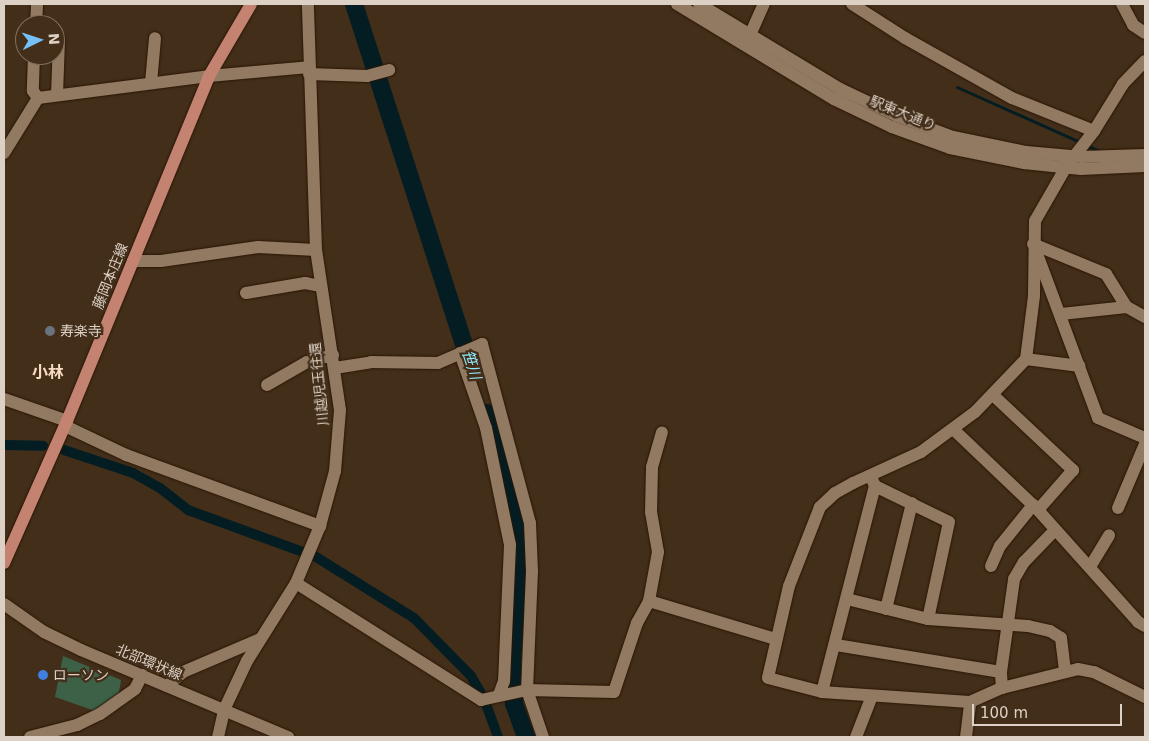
<!DOCTYPE html>
<meta charset="utf-8">
<style>
body{margin:0}
#map{position:relative;width:1149px;height:741px;overflow:hidden;background:#432e1a;font-family:"DejaVu Sans","Noto Sans JP",sans-serif}
div>[style]{position:absolute}
[style*='--x']{left:calc(var(--x)*1px);top:calc(var(--y)*1px);width:calc(var(--w)*1px);rotate:calc(var(--a)*1deg)}
.green>*{inset:0;background:#3c6147}
.stream>*{height:3px;margin:-1.5px;padding:0 1.5px;transform-origin:1.5px;border-radius:1.5px;background:#041d23}
.canal>*{height:10px;margin:-5px;padding:0 5px;transform-origin:5px;border-radius:5px;background:#041d23}
.river>*{height:18px;margin:-9px;padding:0 9px;transform-origin:9px;border-radius:9px;background:#041d23}
.roads{filter:drop-shadow(0 0 1px #291603) drop-shadow(0 0 1px #291603)}
.minor>*{height:12px;margin:-6px;padding:0 6px;transform-origin:6px;border-radius:6px;background:#917962}
.major>*{height:12px;margin:-6px;padding:0 6px;transform-origin:6px;border-radius:6px;background:#c48371}
.dots>*{width:14px;height:14px;translate:-50% -50%;box-sizing:border-box;border:2px solid #432e1a;border-radius:50%}
span{translate:-50% -50%;white-space:nowrap;text-align:center;line-height:1.15;-webkit-text-stroke:4.5px #432e1a;paint-order:stroke}
.street-label{font-size:14px;color:#ddd0c4}
.poi-label{font-size:14px;color:#ddd0c4}
.left{translate:0 -50%;text-align:left}
.water-label{font-size:15px;color:#90e9fd;font-style:italic}
.quarter-label{font-size:16px;color:#f7dcc3;font-weight:700}
.frame{position:absolute;inset:0;border:5px solid #ddd0c4;pointer-events:none}
.north{position:absolute;left:15px;top:15px;width:50px;height:50px;box-sizing:border-box;background:#432e1a;border:1px solid #816f5e;border-radius:50%;rotate:86deg;font-size:14px;font-weight:700;line-height:20px;text-align:center;color:#ddd0c4}
.north::after{content:'';display:block;margin:auto;width:18px;height:22px;background:#75c0f6;clip-path:polygon(50% 0,100% 100%,50% 72%,0 100%)}
.scale{position:absolute;left:972px;top:704px;width:150px;height:22px;box-sizing:border-box;border:2px solid #ddd0c4;border-top:0;padding-left:6px;font-size:15px;line-height:18px;white-space:nowrap;color:#ddd0c4;-webkit-text-stroke:4px #432e1a;paint-order:stroke}
</style>
<div id="map">
<div class="green">
<div style="clip-path:polygon(63px 656px,121px 680px,118px 698px,98px 712px,55px 697px)"></div>
</div>
<div class="stream">
<div style="--x:957;--y:87;--w:135;--a:24.1"></div>
<div style="--x:1088;--y:146;--w:13;--a:23"></div>
</div>
<div class="canal">
<div style="--x:4;--y:445;--w:39;--a:1"></div>
<div style="--x:64;--y:450;--w:73;--a:18.4"></div>
<div style="--x:133;--y:473;--w:31;--a:29"></div>
<div style="--x:160;--y:488;--w:36;--a:38"></div>
<div style="--x:188;--y:510;--w:122;--a:20.1"></div>
<div style="--x:313;--y:555;--w:119;--a:32"></div>
<div style="--x:414;--y:618;--w:81;--a:45.5"></div>
<div style="--x:471;--y:676;--w:20;--a:60"></div>
<div style="--x:486;--y:704;--w:35;--a:70"></div>
</div>
<div class="river">
<div style="--x:354;--y:4;--w:381;--a:72.1"></div>
<div style="--x:487;--y:413;--w:62;--a:72.1"></div>
<div style="--x:506;--y:472;--w:36;--a:77"></div>
<div style="--x:514;--y:507;--w:73;--a:86.9"></div>
<div style="--x:518;--y:580;--w:81;--a:94.2"></div>
<div style="--x:512;--y:661;--w:43;--a:87.3"></div>
<div style="--x:514;--y:704;--w:35;--a:70"></div>
</div>
<div class="roads">
<div class="minor">
<div style="--x:677;--y:4;--w:184;--a:31.2"></div>
<div style="--x:834;--y:99;--w:64;--a:25.8"></div>
<div style="--x:892;--y:127;--w:62;--a:19.9"></div>
<div style="--x:950;--y:148;--w:76;--a:11.5"></div>
<div style="--x:1024;--y:163;--w:57;--a:6"></div>
<div style="--x:1081;--y:169;--w:64;--a:-2.7"></div>
<div style="--x:699;--y:4;--w:165;--a:31.1"></div>
<div style="--x:840;--y:89;--w:63;--a:25.3"></div>
<div style="--x:897;--y:116;--w:60;--a:20.6"></div>
<div style="--x:953;--y:137;--w:75;--a:11.6"></div>
<div style="--x:1026;--y:152;--w:56;--a:5.1"></div>
<div style="--x:1082;--y:157;--w:63;--a:-1.8"></div>
<div style="--x:852;--y:4;--w:63;--a:32.7"></div>
<div style="--x:905;--y:38;--w:123;--a:29.3"></div>
<div style="--x:1012;--y:98;--w:88;--a:21.9"></div>
<div style="--x:1122;--y:4;--w:24;--a:62"></div>
<div style="--x:1133;--y:25;--w:14;--a:34"></div>
<div style="--x:36;--y:25;--w:21;--a:-87"></div>
<div style="--x:750;--y:35;--w:34;--a:-66"></div>
<div style="--x:34;--y:55;--w:36;--a:92"></div>
<div style="--x:33;--y:91;--w:9;--a:54"></div>
<div style="--x:1145;--y:61;--w:32;--a:134"></div>
<div style="--x:1123;--y:84;--w:55;--a:121.7"></div>
<div style="--x:1094;--y:131;--w:46;--a:127.9"></div>
<div style="--x:1066;--y:167;--w:62;--a:119.9"></div>
<div style="--x:1035;--y:221;--w:75;--a:90.8"></div>
<div style="--x:1034;--y:296;--w:64;--a:97.2"></div>
<div style="--x:1026;--y:359;--w:74;--a:133.9"></div>
<div style="--x:975;--y:412;--w:67;--a:143.5"></div>
<div style="--x:921;--y:452;--w:75;--a:155.5"></div>
<div style="--x:853;--y:483;--w:21;--a:151"></div>
<div style="--x:835;--y:493;--w:21;--a:137"></div>
<div style="--x:820;--y:507;--w:85;--a:111.4"></div>
<div style="--x:789;--y:586;--w:94;--a:102.9"></div>
<div style="--x:768;--y:678;--w:56;--a:14.5"></div>
<div style="--x:822;--y:692;--w:148;--a:3.9"></div>
<div style="--x:970;--y:702;--w:35;--a:-24"></div>
<div style="--x:1002;--y:688;--w:78;--a:-14"></div>
<div style="--x:1078;--y:669;--w:16;--a:11"></div>
<div style="--x:1094;--y:672;--w:57;--a:26.1"></div>
<div style="--x:309;--y:74;--w:58;--a:2"></div>
<div style="--x:367;--y:76;--w:23;--a:-15"></div>
<div style="--x:151;--y:83;--w:45;--a:-84.9"></div>
<div style="--x:57;--y:95;--w:55;--a:-87.9"></div>
<div style="--x:38;--y:98;--w:172;--a:-7.3"></div>
<div style="--x:209;--y:76;--w:100;--a:-5.1"></div>
<div style="--x:4;--y:153;--w:65;--a:-58.3"></div>
<div style="--x:1033;--y:244;--w:79;--a:22.3"></div>
<div style="--x:1106;--y:274;--w:39;--a:58"></div>
<div style="--x:1127;--y:307;--w:21;--a:29"></div>
<div style="--x:1036;--y:251;--w:178;--a:69.6"></div>
<div style="--x:1098;--y:418;--w:51;--a:23.1"></div>
<div style="--x:133;--y:261;--w:28;--a:0"></div>
<div style="--x:161;--y:261;--w:98;--a:-8.2"></div>
<div style="--x:258;--y:247;--w:58;--a:3"></div>
<div style="--x:246;--y:293;--w:60;--a:-9.6"></div>
<div style="--x:305;--y:283;--w:16;--a:11"></div>
<div style="--x:1061;--y:314;--w:66;--a:-6.1"></div>
<div style="--x:460;--y:353;--w:79;--a:70.9"></div>
<div style="--x:486;--y:428;--w:119;--a:78.4"></div>
<div style="--x:510;--y:545;--w:136;--a:92.5"></div>
<div style="--x:504;--y:681;--w:15;--a:110"></div>
<div style="--x:1026;--y:359;--w:54;--a:7.4"></div>
<div style="--x:335;--y:368;--w:36;--a:-9"></div>
<div style="--x:371;--y:362;--w:67;--a:0.9"></div>
<div style="--x:438;--y:363;--w:48;--a:-23.4"></div>
<div style="--x:482;--y:344;--w:185;--a:75"></div>
<div style="--x:530;--y:523;--w:48;--a:87.6"></div>
<div style="--x:532;--y:571;--w:119;--a:92.4"></div>
<div style="--x:527;--y:690;--w:50;--a:71.2"></div>
<div style="--x:267;--y:385;--w:46;--a:-29.9"></div>
<div style="--x:307;--y:362;--w:27;--a:-15"></div>
<div style="--x:993;--y:395;--w:110;--a:43.2"></div>
<div style="--x:1073;--y:470;--w:53;--a:131.2"></div>
<div style="--x:4;--y:399;--w:67;--a:19.2"></div>
<div style="--x:65;--y:426;--w:68;--a:25.4"></div>
<div style="--x:126;--y:455;--w:207;--a:20.1"></div>
<div style="--x:953;--y:429;--w:117;--a:43.6"></div>
<div style="--x:1038;--y:510;--w:150;--a:48.2"></div>
<div style="--x:1138;--y:622;--w:8;--a:30"></div>
<div style="--x:872;--y:479;--w:8;--a:67"></div>
<div style="--x:875;--y:486;--w:82;--a:25.9"></div>
<div style="--x:949;--y:522;--w:99;--a:102.2"></div>
<div style="--x:1118;--y:508;--w:69;--a:-67.1"></div>
<div style="--x:991;--y:566;--w:22;--a:-66"></div>
<div style="--x:1000;--y:546;--w:53;--a:-51.2"></div>
<div style="--x:1090;--y:567;--w:37;--a:-59"></div>
<div style="--x:296;--y:583;--w:219;--a:32.3"></div>
<div style="--x:481;--y:700;--w:47;--a:-12.3"></div>
<div style="--x:527;--y:690;--w:87;--a:1.3"></div>
<div style="--x:614;--y:692;--w:73;--a:-71.6"></div>
<div style="--x:637;--y:623;--w:25;--a:-61"></div>
<div style="--x:649;--y:601;--w:50;--a:-79.6"></div>
<div style="--x:658;--y:552;--w:41;--a:-99.9"></div>
<div style="--x:651;--y:512;--w:45;--a:-88.7"></div>
<div style="--x:652;--y:467;--w:36;--a:-74"></div>
<div style="--x:847;--y:599;--w:83;--a:13.9"></div>
<div style="--x:928;--y:619;--w:100;--a:4"></div>
<div style="--x:1028;--y:626;--w:23;--a:13"></div>
<div style="--x:1050;--y:631;--w:13;--a:32"></div>
<div style="--x:1061;--y:638;--w:33;--a:83"></div>
<div style="--x:649;--y:601;--w:133;--a:16.7"></div>
<div style="--x:4;--y:604;--w:49;--a:35"></div>
<div style="--x:44;--y:632;--w:41;--a:25.9"></div>
<div style="--x:81;--y:650;--w:225;--a:22.8"></div>
<div style="--x:886;--y:609;--w:109;--a:-76.2"></div>
<div style="--x:836;--y:645;--w:167;--a:9.3"></div>
<div style="--x:167;--y:686;--w:21;--a:-41"></div>
<div style="--x:183;--y:672;--w:84;--a:-23.2"></div>
<div style="--x:1002;--y:688;--w:16;--a:-94"></div>
<div style="--x:1001;--y:672;--w:94;--a:-82"></div>
<div style="--x:1014;--y:579;--w:20;--a:-60"></div>
<div style="--x:1024;--y:562;--w:43;--a:-45.9"></div>
<div style="--x:822;--y:692;--w:213;--a:-75.6"></div>
<div style="--x:30;--y:737;--w:49;--a:-14.3"></div>
<div style="--x:77;--y:725;--w:25;--a:-26"></div>
<div style="--x:100;--y:714;--w:43;--a:-35.5"></div>
<div style="--x:135;--y:689;--w:16;--a:-63"></div>
<div style="--x:218;--y:737;--w:28;--a:-77"></div>
<div style="--x:224;--y:710;--w:54;--a:-64.9"></div>
<div style="--x:247;--y:661;--w:92;--a:-57.9"></div>
<div style="--x:296;--y:583;--w:62;--a:-67.2"></div>
<div style="--x:320;--y:526;--w:57;--a:-74.7"></div>
<div style="--x:335;--y:471;--w:61;--a:-85.3"></div>
<div style="--x:340;--y:410;--w:162;--a:-98.5"></div>
<div style="--x:316;--y:250;--w:246;--a:-91.9"></div>
<div style="--x:856;--y:737;--w:44;--a:-68.7"></div>
<div style="--x:966;--y:737;--w:35;--a:-83"></div>
</div>
<div class="major">
<div style="--x:4;--y:563;--w:155;--a:-66.1"></div>
<div style="--x:67;--y:421;--w:373;--a:-67.6"></div>
<div style="--x:209;--y:76;--w:83;--a:-59.7"></div>
</div>
</div>
<div class="dots">
<div style="left:50px;top:331px;background:#6b7280"></div>
<div style="left:43px;top:675px;background:#3f7fe0"></div>
</div>
<div class="street-label">
<span style="left:903px;top:113px;rotate:22deg">駅東大通り</span>
<span style="left:110px;top:276px;rotate:-68deg">藤岡本庄線</span>
<span style="left:319px;top:384px;rotate:-96deg">川越児玉往還</span>
<span style="left:149px;top:662px;rotate:23deg">北部環状線</span>
</div>
<div class="poi-label">
<span class="left" style="left:60px;top:331px">寿楽寺</span>
<span class="left" style="left:53px;top:675px">ローソン</span>
</div>
<div class="water-label">
<span style="left:471px;top:365px;rotate:72deg">笹川</span>
</div>
<div class="quarter-label">
<span style="left:48px;top:373px">小林</span>
</div>
<div class="frame"></div>
<div class="north">N</div>
<div class="scale">100 m</div>
</div>
